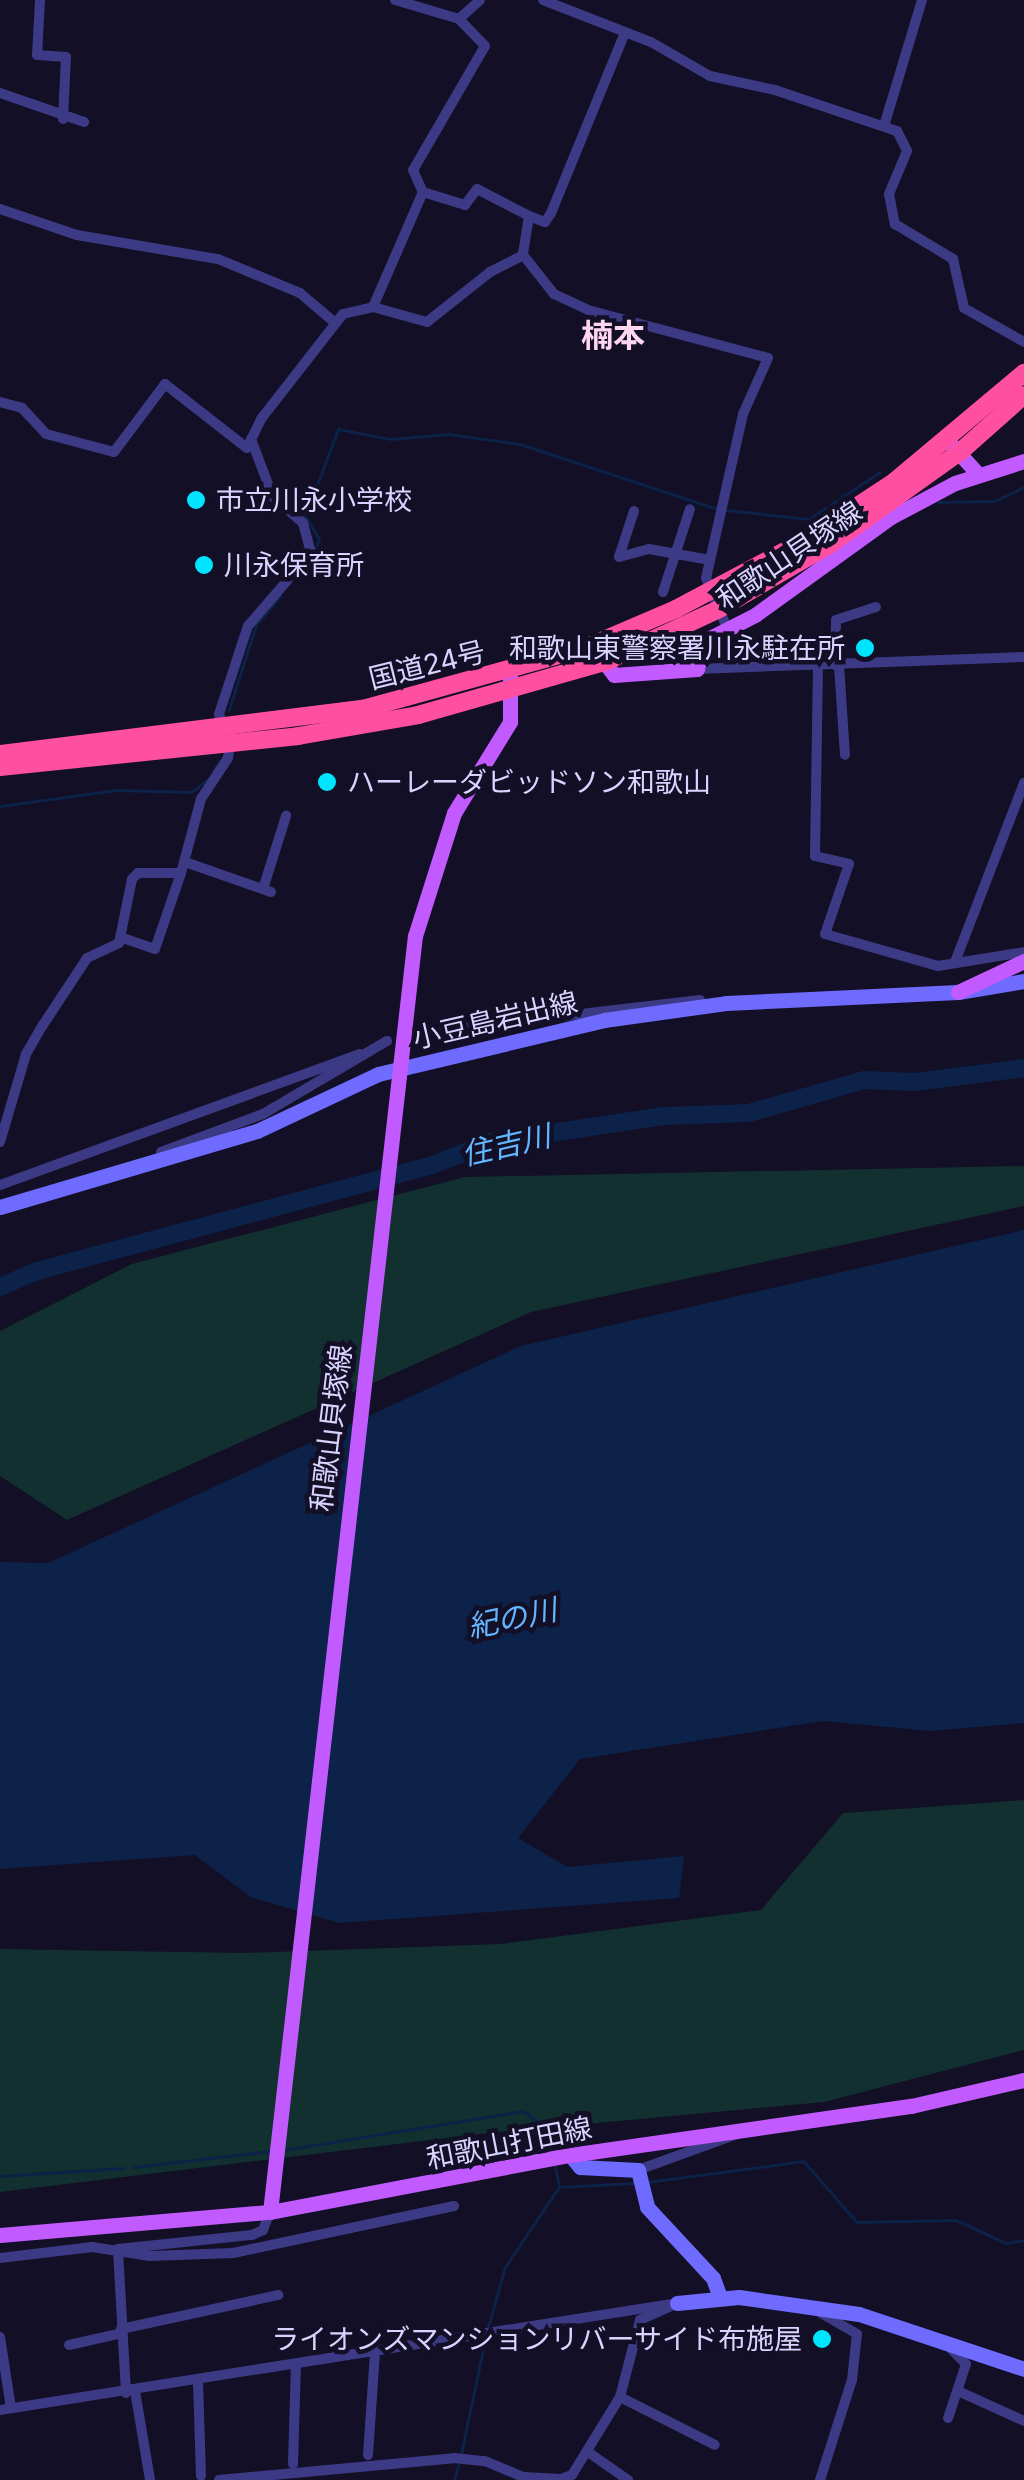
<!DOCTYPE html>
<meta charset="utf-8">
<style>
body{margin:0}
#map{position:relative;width:1024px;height:2480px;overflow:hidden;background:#130f26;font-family:Inter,"Noto Sans JP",sans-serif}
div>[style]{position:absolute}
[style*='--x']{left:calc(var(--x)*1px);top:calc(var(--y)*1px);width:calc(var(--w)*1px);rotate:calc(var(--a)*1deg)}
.green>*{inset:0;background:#12302f}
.water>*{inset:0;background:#0c2248}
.stream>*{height:2.5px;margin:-1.25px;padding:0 1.25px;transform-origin:1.25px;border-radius:1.25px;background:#0c2248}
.river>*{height:18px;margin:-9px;padding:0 9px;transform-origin:9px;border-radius:9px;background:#0c2248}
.street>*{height:10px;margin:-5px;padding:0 5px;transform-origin:5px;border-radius:5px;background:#3d3a85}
.secondary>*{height:15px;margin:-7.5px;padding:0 7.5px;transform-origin:7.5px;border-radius:7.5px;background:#6f6bff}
.primary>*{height:15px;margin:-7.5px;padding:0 7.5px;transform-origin:7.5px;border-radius:7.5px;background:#c25bff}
.highway>*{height:18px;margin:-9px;padding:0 9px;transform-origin:9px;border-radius:9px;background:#ff4fa3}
.dots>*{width:28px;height:28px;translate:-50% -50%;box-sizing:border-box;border:5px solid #130f26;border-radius:50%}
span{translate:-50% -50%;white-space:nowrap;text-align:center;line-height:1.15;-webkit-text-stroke:9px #130f26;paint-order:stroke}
.poi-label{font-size:28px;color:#d9d4ff}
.left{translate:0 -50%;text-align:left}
.right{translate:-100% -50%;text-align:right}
.street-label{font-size:28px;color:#d9d4ff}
.water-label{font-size:30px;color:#62b6ff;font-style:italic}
.quarter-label{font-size:32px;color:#ffd6f0;font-weight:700}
</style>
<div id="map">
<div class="green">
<div style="clip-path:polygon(1024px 1166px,1024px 1206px,531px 1312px,67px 1520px,0 1476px,0 1331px,132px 1264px,465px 1177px)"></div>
<div style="clip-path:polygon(1024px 1800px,1024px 2050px,824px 2102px,488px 2133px,0 2192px,0 1949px,244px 1953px,501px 1944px,761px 1910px,843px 1813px)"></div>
</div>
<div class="water">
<div style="clip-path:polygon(1024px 1230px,1024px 1723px,930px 1731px,823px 1721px,580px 1759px,518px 1838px,567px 1867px,684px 1856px,679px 1898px,339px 1923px,251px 1897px,195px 1855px,0 1869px,0 1562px,48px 1563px,521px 1346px)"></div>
</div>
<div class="stream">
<div style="--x:938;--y:502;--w:57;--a:-1"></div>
<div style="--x:995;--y:501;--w:32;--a:-26"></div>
<div style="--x:726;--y:510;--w:83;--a:6.2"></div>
<div style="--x:809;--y:519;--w:85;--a:-33.5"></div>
<div style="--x:315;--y:551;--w:13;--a:-72"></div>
<div style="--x:319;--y:539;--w:26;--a:-122"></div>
<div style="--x:305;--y:517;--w:94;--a:-69.4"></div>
<div style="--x:338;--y:429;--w:54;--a:10.7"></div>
<div style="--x:391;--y:439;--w:57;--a:-5"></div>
<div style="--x:448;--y:434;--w:73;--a:7.9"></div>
<div style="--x:520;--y:444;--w:208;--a:18.2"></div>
<div style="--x:298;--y:575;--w:22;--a:-47"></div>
<div style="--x:229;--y:710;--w:89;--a:-72.4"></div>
<div style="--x:256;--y:625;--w:38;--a:-50"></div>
<div style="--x:212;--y:774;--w:14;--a:-60"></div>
<div style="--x:0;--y:806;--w:118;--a:-7.8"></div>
<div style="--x:117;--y:790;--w:75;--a:1.5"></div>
<div style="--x:192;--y:792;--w:19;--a:-39"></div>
<div style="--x:283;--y:2150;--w:243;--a:-9.2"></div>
<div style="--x:523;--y:2111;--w:29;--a:35"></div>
<div style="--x:547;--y:2128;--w:21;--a:79"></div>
<div style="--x:134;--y:2167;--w:137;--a:-6.7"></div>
<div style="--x:0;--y:2176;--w:124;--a:-3.7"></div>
<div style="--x:647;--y:2182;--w:158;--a:-7.6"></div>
<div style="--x:804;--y:2161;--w:81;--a:49"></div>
<div style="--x:857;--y:2222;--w:99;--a:-1.2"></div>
<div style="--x:956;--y:2220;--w:55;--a:24.7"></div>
<div style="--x:1006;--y:2243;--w:18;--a:-9"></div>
<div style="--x:559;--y:2187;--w:75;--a:-3.1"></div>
<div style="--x:488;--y:2327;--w:62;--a:-74.2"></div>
<div style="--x:505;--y:2267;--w:97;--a:-56"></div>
<div style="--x:559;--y:2187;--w:21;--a:-101"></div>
<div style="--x:461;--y:2454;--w:122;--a:-78.1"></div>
<div style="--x:454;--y:2480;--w:19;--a:-74"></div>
</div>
<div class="river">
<div style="--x:0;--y:1287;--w:40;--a:-23.4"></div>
<div style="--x:37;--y:1271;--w:407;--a:-15"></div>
<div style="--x:430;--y:1166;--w:65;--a:-21.8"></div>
<div style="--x:490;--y:1142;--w:176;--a:-8.5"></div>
<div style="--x:664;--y:1116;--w:85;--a:-2"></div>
<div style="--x:749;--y:1113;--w:120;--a:-16"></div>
<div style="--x:864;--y:1080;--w:51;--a:2.2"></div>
<div style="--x:915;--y:1082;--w:110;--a:-7.3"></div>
</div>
<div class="street">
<div style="--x:40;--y:0;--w:55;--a:93.1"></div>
<div style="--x:37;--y:55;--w:29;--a:4"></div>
<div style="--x:66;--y:57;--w:62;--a:92.8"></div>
<div style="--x:395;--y:0;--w:67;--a:16.5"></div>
<div style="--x:459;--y:19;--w:37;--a:46"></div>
<div style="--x:485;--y:46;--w:143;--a:120.1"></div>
<div style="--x:413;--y:170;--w:24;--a:66"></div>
<div style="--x:423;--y:192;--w:44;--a:17.2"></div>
<div style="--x:465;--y:205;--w:20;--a:-53"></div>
<div style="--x:477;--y:189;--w:59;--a:27.4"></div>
<div style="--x:529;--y:216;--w:39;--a:99"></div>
<div style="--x:523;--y:255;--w:50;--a:51.5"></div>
<div style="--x:554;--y:294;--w:38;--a:25"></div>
<div style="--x:588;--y:310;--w:186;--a:14.9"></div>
<div style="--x:768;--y:358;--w:61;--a:114.1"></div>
<div style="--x:743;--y:414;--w:168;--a:102.7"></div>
<div style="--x:706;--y:578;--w:54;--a:67.2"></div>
<div style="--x:543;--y:0;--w:116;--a:21.3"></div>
<div style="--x:651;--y:42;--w:68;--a:30"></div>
<div style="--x:710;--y:76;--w:66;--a:12.2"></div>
<div style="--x:775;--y:90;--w:129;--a:18.6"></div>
<div style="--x:897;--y:131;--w:22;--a:63"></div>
<div style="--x:907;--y:151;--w:47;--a:112.7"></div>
<div style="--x:889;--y:194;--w:31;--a:79"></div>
<div style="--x:895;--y:224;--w:68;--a:31.1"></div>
<div style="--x:953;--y:259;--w:50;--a:77.3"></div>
<div style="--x:964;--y:308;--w:69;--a:29.5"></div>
<div style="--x:459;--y:19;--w:28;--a:-42"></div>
<div style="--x:0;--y:93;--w:89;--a:19"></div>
<div style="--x:884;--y:126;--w:132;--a:-73.2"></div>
<div style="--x:0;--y:209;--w:81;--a:18.7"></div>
<div style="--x:77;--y:235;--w:143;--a:9.7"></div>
<div style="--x:218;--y:259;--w:89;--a:22.5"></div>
<div style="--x:300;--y:293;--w:43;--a:40.3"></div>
<div style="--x:529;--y:216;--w:17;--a:21"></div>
<div style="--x:545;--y:222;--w:11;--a:-56"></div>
<div style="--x:551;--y:213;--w:195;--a:-67.7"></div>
<div style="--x:373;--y:307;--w:125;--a:-66.5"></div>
<div style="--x:0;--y:402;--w:23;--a:15"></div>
<div style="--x:22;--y:408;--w:35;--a:47"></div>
<div style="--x:46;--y:434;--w:70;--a:14.8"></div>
<div style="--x:114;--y:452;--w:85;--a:-53.1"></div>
<div style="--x:165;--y:384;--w:104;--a:38"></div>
<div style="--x:247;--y:448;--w:32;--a:-64"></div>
<div style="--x:261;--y:419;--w:133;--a:-52"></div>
<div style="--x:343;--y:314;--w:31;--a:-13"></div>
<div style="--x:373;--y:307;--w:56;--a:15.5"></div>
<div style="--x:427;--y:322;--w:80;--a:-38.4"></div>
<div style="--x:490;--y:272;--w:37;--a:-27"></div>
<div style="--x:634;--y:511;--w:48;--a:108.1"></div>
<div style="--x:619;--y:557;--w:31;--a:-15"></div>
<div style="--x:649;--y:549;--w:62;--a:10.2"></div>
<div style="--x:663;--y:592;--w:87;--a:-72"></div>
<div style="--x:818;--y:665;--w:191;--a:90.9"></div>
<div style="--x:815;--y:856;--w:35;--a:13"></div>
<div style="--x:849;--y:864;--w:74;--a:108.9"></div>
<div style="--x:825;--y:934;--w:117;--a:15.8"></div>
<div style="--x:938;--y:966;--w:87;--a:-9.2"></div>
<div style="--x:835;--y:665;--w:45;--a:-88.7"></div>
<div style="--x:836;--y:620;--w:42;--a:-18"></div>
<div style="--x:839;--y:665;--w:90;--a:86.2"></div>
<div style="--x:697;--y:669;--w:327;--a:-2.1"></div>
<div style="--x:185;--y:862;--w:91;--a:19.2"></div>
<div style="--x:263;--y:889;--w:77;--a:-72.5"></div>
<div style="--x:120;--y:937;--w:37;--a:19"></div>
<div style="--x:155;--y:949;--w:80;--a:-71.1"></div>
<div style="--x:955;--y:962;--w:192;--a:-68.9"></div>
<div style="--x:419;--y:1033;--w:283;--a:-6.7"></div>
<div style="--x:0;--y:1142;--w:92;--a:-73.5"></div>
<div style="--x:26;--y:1054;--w:34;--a:-60"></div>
<div style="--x:43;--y:1025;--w:80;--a:-56.7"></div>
<div style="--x:87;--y:958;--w:35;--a:-25"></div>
<div style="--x:119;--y:943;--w:65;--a:-78.5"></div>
<div style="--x:132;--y:879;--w:8;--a:-45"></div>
<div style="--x:138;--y:873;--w:43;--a:0"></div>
<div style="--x:181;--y:873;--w:77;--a:-74.9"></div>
<div style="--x:201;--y:799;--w:49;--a:-56.6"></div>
<div style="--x:228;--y:758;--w:15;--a:-82"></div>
<div style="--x:230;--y:743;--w:31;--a:-111"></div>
<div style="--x:219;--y:714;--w:93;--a:-71.8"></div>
<div style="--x:248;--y:626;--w:96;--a:-49.2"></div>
<div style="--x:311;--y:553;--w:31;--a:-105"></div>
<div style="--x:303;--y:523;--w:40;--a:-139"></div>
<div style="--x:273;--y:497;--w:62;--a:-110.8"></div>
<div style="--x:161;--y:1152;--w:109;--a:-20.4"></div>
<div style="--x:263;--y:1114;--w:144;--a:-30.5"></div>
<div style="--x:0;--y:1185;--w:383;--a:-20"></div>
<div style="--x:638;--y:2170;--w:109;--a:-19.9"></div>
<div style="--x:0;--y:2258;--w:93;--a:-6.8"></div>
<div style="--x:92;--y:2247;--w:59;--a:8.8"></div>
<div style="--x:150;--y:2256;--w:83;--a:-2.1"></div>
<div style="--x:233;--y:2253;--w:226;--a:-12"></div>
<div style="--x:121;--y:2329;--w:161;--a:-12.2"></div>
<div style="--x:0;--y:2337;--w:72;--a:81.2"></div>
<div style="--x:946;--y:2344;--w:28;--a:45"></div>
<div style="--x:966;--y:2364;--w:57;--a:108.4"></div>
<div style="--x:69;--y:2345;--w:54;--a:-12.8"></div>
<div style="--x:198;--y:2381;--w:95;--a:88.2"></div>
<div style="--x:135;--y:2391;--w:90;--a:80.4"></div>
<div style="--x:958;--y:2391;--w:72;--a:24.4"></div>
<div style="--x:126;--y:2393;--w:144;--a:-93.2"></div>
<div style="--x:118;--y:2249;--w:135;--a:-6"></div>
<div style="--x:252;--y:2235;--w:12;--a:-24"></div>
<div style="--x:263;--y:2230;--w:19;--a:-69"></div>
<div style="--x:620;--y:2397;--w:106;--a:26.8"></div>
<div style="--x:0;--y:2410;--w:685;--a:-8.98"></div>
<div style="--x:588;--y:2452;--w:49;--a:35"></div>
<div style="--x:368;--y:2455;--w:102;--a:-86.1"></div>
<div style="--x:293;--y:2464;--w:99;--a:-88.3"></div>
<div style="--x:219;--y:2480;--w:236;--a:-5.3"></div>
<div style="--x:454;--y:2458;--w:31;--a:6"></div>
<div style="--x:485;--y:2461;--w:41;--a:22.8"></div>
<div style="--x:523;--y:2477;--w:38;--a:3"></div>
<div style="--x:561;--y:2479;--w:12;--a:-20"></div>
<div style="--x:572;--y:2475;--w:92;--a:-58.4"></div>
<div style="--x:620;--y:2397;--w:80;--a:-75.4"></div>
<div style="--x:640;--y:2320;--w:35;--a:-24"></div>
<div style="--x:820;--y:2480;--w:105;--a:-72.3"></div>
<div style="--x:852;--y:2380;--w:46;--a:-83.8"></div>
<div style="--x:857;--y:2334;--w:42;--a:-149.7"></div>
</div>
<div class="secondary">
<div style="--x:0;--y:1207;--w:268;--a:-16.5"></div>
<div style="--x:257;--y:1131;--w:134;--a:-25.2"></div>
<div style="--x:378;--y:1074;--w:232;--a:-13.4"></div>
<div style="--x:604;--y:1020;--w:123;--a:-7.9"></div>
<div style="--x:726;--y:1003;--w:232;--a:-2.7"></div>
<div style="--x:958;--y:992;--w:67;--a:-9.5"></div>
<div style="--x:570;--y:2155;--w:16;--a:50"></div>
<div style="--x:580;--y:2167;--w:58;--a:3"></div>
<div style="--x:638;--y:2170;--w:38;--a:76"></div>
<div style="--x:647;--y:2207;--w:97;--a:47.1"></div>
<div style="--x:713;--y:2278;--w:20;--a:70"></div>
<div style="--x:677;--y:2303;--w:62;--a:-5.5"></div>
<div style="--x:739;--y:2297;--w:121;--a:8.1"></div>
<div style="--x:859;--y:2314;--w:174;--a:18.4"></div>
</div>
<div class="primary">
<div style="--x:947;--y:440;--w:46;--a:47.6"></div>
<div style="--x:604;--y:662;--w:16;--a:52"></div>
<div style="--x:614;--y:675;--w:83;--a:-4.1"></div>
<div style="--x:697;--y:669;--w:29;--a:-76"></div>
<div style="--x:704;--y:641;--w:57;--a:-27"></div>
<div style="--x:755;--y:615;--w:168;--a:-35.8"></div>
<div style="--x:891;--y:517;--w:72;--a:-28"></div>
<div style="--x:955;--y:483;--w:72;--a:-17.7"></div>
<div style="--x:958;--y:992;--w:73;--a:-25.2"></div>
<div style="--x:270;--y:2212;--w:1284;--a:-83.52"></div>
<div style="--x:415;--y:936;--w:129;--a:-72.4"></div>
<div style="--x:454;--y:813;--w:107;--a:-58.4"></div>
<div style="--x:510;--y:722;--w:50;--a:-90"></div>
<div style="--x:0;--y:2235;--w:271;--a:-4.9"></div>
<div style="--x:270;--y:2212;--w:305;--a:-10.8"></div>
<div style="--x:570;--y:2155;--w:345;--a:-8.2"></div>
<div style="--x:911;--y:2106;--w:116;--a:-13"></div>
</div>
<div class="highway">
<div style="--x:0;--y:754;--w:366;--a:-7.1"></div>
<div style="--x:363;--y:709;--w:230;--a:-15.4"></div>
<div style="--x:585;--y:648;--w:99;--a:-23.2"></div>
<div style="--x:676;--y:609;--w:145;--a:-28"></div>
<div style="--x:804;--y:541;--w:108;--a:-33.2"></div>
<div style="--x:894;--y:482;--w:170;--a:-40"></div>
<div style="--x:0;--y:767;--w:300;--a:-5.9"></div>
<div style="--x:298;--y:736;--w:122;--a:-9.9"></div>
<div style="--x:418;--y:715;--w:197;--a:-15.9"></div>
<div style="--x:607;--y:661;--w:123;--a:-24.9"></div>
<div style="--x:719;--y:609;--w:131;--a:-30.3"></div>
<div style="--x:832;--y:543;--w:158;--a:-35.5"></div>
<div style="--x:961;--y:451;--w:84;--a:-41.6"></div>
</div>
<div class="dots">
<div style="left:196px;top:500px;background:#00e5ff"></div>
<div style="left:204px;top:565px;background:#00e5ff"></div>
<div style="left:865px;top:648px;background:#00e5ff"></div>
<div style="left:327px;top:782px;background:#00e5ff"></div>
<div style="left:822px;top:2339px;background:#00e5ff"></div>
</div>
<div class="poi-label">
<span class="left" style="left:216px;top:500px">市立川永小学校</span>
<span class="left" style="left:224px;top:565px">川永保育所</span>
<span class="right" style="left:845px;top:648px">和歌山東警察署川永駐在所</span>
<span class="left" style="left:347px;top:782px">ハーレーダビッドソン和歌山</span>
<span class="right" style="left:802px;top:2339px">ライオンズマンションリバーサイド布施屋</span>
</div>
<div class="street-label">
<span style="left:789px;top:555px;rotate:-34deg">和歌山貝塚線</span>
<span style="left:427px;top:665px;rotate:-14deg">国道24号</span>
<span style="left:495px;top:1020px;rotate:-13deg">小豆島岩出線</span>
<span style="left:331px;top:1428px;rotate:-83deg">和歌山貝塚線</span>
<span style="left:509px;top:2143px;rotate:-11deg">和歌山打田線</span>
</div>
<div class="water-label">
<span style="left:506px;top:1145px;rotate:-13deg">住吉川</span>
<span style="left:512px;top:1618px;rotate:-12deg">紀の川</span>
</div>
<div class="quarter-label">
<span style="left:613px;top:336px">楠本</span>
</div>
</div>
